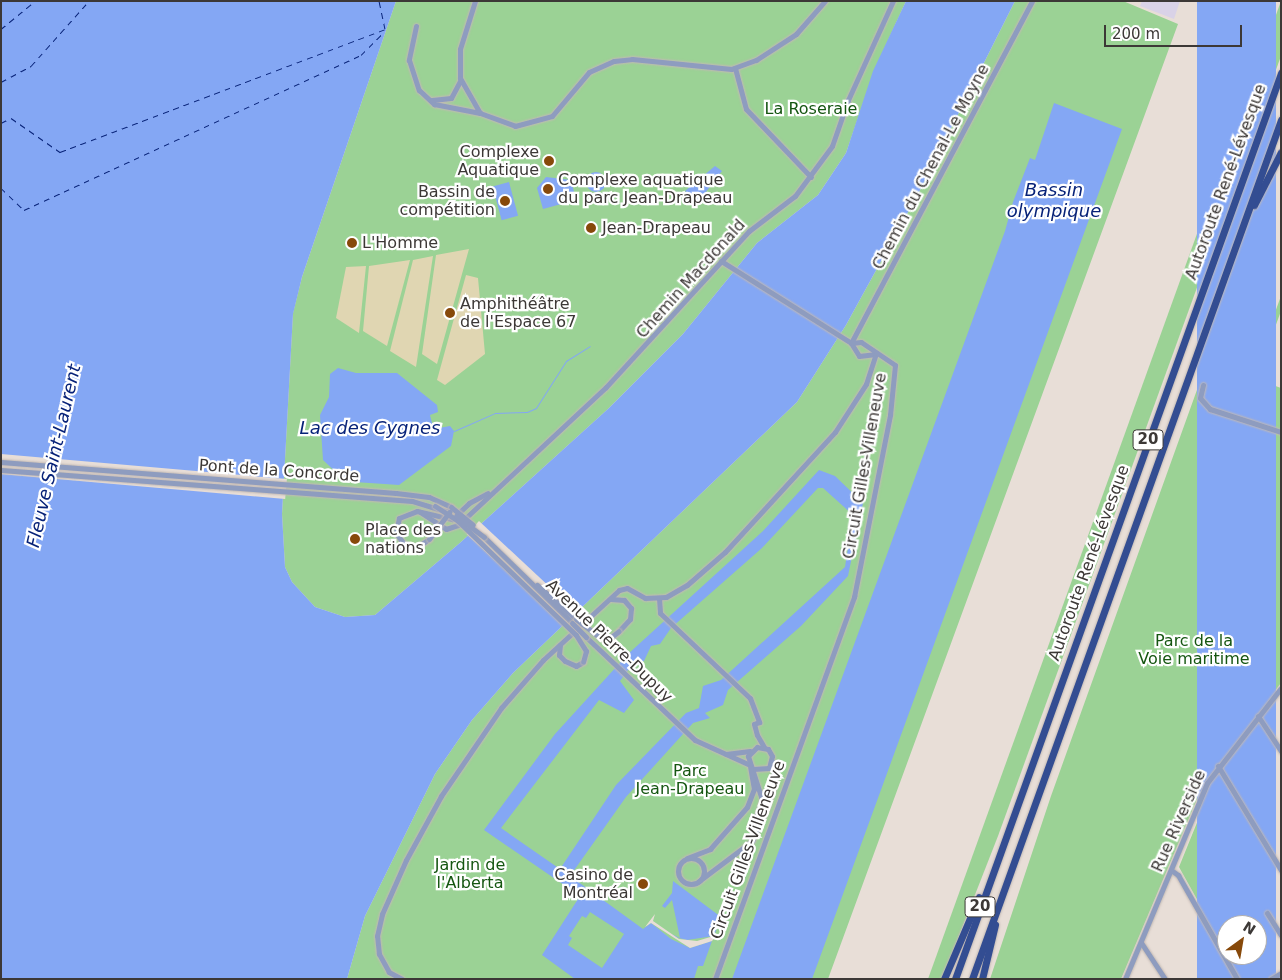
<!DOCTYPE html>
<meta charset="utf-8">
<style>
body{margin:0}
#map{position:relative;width:1282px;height:980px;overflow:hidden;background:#e8ded7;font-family:"DejaVu Sans",sans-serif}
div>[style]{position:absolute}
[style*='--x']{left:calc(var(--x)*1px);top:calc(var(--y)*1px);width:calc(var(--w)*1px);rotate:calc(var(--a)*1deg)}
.industrial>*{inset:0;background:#d9d2e7}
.green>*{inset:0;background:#9bd295}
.sand>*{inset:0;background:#e0d6b2}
.water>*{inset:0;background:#84a7f4;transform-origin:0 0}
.round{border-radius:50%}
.pier>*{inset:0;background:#e8ded7;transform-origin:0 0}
.stream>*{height:1px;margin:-0.5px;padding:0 0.5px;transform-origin:0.5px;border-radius:0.5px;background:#84a7f4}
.ferry>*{height:1px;margin-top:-0.5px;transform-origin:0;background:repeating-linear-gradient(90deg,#072278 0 6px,transparent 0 11px)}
.roads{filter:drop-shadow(0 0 1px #c2b9b4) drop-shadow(0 0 1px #c2b9b4)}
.minor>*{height:5px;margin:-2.5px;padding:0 2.5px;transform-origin:2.5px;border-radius:2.5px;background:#8e9cbf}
.minor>.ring{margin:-2.5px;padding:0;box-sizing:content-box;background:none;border:5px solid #8e9cbf;border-radius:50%}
.highway>*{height:7px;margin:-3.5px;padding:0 3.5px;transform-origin:3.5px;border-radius:3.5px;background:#334d92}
.bridges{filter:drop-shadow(0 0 1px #c2b9b4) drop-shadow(0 0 1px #c2b9b4)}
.minor-bridge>*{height:5px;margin:-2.5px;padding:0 2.5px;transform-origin:2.5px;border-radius:2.5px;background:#8e9cbf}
.dots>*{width:14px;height:14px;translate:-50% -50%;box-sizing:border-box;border:2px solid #fff;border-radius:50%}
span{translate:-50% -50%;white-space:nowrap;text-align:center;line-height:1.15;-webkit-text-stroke:4.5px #fff;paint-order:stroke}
.shield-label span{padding:1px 4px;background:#fff;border:1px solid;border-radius:4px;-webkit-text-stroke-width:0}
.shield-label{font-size:15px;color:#3c3836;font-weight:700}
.park-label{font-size:16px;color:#155611}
.poi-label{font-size:16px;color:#3c3836}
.right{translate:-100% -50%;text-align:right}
.left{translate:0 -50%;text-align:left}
.street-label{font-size:16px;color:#3c3836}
.water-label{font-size:18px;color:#072278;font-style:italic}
.frame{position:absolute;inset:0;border:2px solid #3c3836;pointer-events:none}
.north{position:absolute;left:1217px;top:915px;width:50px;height:50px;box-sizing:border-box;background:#fff;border:1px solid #b1afaf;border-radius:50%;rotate:32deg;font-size:14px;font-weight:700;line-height:20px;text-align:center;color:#3c3836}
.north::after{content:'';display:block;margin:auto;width:18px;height:22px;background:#87490a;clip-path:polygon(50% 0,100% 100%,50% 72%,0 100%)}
.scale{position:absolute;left:1104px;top:25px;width:138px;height:22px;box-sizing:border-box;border:2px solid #3c3836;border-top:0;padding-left:6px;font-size:15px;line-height:18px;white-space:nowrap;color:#3c3836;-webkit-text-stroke:4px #fff;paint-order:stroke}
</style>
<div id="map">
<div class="industrial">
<div style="clip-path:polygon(1142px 1px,1180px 1px,1174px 19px,1140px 6px)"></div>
</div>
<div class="green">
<div style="clip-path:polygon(396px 1px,906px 1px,874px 71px,846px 153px,818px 195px,757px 243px,683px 334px,609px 408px,461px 542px,375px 615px,345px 617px,315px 607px,292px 582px,285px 567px,282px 514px,293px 313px,302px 277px)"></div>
<div style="clip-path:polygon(1015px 1px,1123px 1px,1178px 24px,828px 979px,347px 979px,365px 916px,435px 774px,472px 720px,513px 673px,797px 402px,846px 325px,919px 192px)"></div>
<div style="clip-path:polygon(1281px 1px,1281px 56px,998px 836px,942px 979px,928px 979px)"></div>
<div style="clip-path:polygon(1281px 296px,1281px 311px,1256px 379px,1281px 388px,1281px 683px,1203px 785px,1121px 979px,990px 979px,1051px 796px,1207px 362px,1251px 378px)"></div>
<div style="clip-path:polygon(1207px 798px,1269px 909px,1242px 925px,1227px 925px,1227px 934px,1219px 939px,1179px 867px)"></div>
</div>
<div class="sand">
<div style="clip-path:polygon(469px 249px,462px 274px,437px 364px,422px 354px,436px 255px)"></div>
<div style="clip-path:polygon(433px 256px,416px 367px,390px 351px,413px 260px)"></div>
<div style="clip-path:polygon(410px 260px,387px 346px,363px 331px,369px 266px)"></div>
<div style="clip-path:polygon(366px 266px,359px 333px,336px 318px,346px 267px)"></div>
<div style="clip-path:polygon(466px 275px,478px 278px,485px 354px,445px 385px,437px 380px)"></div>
</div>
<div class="water">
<div style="clip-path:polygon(1px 1px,396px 1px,302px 277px,293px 314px,282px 514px,285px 567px,292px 582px,315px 607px,345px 617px,375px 615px,461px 542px,609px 408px,683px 334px,757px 243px,818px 195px,846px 153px,873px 71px,906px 1px,1015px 1px,919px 192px,846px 325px,797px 402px,513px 673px,472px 720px,435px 774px,365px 916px,347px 979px,1px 979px)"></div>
<div style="left:1197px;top:1px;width:79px;height:1038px"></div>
<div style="clip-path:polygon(1054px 103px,1122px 129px,812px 979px,732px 979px,1005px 231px,1013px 202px,1030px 158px,1035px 160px)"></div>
<div style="clip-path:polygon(715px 166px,722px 171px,699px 201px,685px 191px)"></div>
<div class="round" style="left:586px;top:172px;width:20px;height:20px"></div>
<div style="clip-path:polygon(546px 177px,571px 180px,576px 200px,543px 209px,537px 188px)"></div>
<div style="left:509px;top:182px;width:35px;height:17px;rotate:75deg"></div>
<div style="clip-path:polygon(338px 368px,356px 373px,397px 373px,437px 405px,438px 412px,430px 415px,432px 423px,439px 428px,450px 426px,454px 431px,451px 446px,399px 485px,340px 481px,340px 476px,323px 460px,320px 415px,329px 397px,330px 374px)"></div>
<div style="clip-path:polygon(evenodd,819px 470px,835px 476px,863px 503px,848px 576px,801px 626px,728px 690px,723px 705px,705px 713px,710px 718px,693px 723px,626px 797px,570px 876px,643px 929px,651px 923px,671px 939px,690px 948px,712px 941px,703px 966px,698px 966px,694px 979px,575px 979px,542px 955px,580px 896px,484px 830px,555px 734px,628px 654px,763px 531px,819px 470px,818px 488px,823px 488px,853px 515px,845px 567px,721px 680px,703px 686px,699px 708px,686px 713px,616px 785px,562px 866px,557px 867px,501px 828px,599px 700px,624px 713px,634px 700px,620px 681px,632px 665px,644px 661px,651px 646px,660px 644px,671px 628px,762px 548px,818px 488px,819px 470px,590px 912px,624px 934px,602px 968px,568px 945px,572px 938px,569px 936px,582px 916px,586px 918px,590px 912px)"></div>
<div style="clip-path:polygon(673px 881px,721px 917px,714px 936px,687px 940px,675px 937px,669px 933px,680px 938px,672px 900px,665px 908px,662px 906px,672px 893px)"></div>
</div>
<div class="pier">
<div style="left:1px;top:454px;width:287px;height:20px;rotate:5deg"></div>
<div style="left:479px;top:521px;width:137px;height:18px;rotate:43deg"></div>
<div style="clip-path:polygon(655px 914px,653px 921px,679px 939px,697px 941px,717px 935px,712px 941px,690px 948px,651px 923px,645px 927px)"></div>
</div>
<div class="stream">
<div style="--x:454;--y:431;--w:45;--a:-23.7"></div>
<div style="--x:495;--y:413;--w:32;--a:-2"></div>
<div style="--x:527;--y:412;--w:10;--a:-24"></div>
<div style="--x:536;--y:408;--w:56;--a:-57.4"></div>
<div style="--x:566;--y:361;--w:28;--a:-32"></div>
</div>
<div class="ferry">
<div style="--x:1;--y:29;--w:44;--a:-39.5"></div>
<div style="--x:1;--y:82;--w:34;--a:-28"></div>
<div style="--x:31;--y:66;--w:87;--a:-48.3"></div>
<div style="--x:1;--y:123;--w:11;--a:-27"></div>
<div style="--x:11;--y:118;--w:60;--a:34.8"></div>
<div style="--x:60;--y:152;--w:347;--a:-20.7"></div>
<div style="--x:385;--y:29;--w:29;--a:-102"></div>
<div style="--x:1;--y:188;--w:32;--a:44"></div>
<div style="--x:24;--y:210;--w:371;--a:-24.7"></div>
<div style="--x:361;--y:55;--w:31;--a:-45"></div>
</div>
<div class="roads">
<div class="minor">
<div style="--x:475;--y:1;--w:50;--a:107.4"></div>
<div style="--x:460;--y:49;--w:29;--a:90"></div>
<div style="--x:460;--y:78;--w:40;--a:60.3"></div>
<div style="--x:480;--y:113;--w:37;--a:20"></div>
<div style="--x:515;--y:126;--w:38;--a:-15"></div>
<div style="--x:552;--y:116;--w:57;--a:-49.9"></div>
<div style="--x:589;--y:72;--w:27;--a:-24"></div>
<div style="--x:614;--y:61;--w:18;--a:-6"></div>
<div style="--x:632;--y:59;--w:100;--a:5.8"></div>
<div style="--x:731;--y:69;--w:27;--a:-20"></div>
<div style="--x:756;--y:60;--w:48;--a:-33"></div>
<div style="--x:796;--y:34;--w:44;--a:-48.7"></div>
<div style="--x:416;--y:26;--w:35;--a:102"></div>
<div style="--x:409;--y:60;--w:32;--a:72"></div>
<div style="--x:419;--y:90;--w:21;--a:43"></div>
<div style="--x:434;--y:104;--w:47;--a:11.1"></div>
<div style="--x:735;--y:68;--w:42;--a:75"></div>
<div style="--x:746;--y:109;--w:94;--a:46.3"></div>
<div style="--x:432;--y:100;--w:19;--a:-6"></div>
<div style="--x:451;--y:98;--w:19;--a:-62"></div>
<div style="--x:721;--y:261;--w:154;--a:32.2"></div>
<div style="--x:851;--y:343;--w:387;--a:-62.1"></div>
<div style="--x:851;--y:343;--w:15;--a:58"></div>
<div style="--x:859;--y:356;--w:17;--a:-7"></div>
<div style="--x:1203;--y:385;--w:13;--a:103"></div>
<div style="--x:1200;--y:398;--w:15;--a:48"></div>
<div style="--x:1210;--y:409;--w:75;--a:17.9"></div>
<div style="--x:1;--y:462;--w:396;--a:4.5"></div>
<div style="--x:396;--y:493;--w:33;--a:7"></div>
<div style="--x:429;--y:497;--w:24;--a:24"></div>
<div style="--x:451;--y:507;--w:6;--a:121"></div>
<div style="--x:448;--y:512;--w:38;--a:-163"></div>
<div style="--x:412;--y:501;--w:412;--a:-175.7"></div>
<div style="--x:420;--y:512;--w:31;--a:33"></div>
<div style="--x:446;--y:529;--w:13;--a:-18"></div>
<div style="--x:458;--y:525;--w:202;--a:-43"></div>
<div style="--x:606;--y:387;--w:212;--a:-47.5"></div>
<div style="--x:749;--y:231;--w:58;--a:-37.3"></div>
<div style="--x:795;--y:196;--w:62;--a:-53.5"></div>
<div style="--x:832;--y:146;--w:49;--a:-70.8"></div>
<div style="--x:848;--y:100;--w:109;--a:-65.6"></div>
<div style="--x:484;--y:537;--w:123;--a:44.3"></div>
<div style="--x:429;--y:539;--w:14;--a:146"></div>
<div style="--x:417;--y:547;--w:13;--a:-167"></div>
<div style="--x:404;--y:544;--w:14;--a:-126"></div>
<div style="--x:396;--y:533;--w:15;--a:-79"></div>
<div style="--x:399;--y:518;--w:19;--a:-21"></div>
<div style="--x:417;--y:511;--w:36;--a:13"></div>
<div style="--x:452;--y:519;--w:23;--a:-43"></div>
<div style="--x:469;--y:503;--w:21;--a:-28"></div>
<div style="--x:537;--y:585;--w:52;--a:41.1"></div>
<div style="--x:659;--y:598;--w:15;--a:86"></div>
<div style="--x:660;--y:613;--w:124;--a:43.4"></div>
<div style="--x:750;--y:698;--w:26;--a:69"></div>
<div style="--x:759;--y:722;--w:5;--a:158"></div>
<div style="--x:754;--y:724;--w:11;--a:75"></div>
<div style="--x:757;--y:735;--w:14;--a:60"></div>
<div style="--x:611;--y:599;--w:13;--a:4"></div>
<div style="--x:624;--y:600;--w:11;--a:49"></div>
<div style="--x:631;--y:608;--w:11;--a:95"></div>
<div style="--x:630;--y:619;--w:16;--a:133"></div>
<div style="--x:586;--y:637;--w:150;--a:43.4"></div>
<div style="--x:695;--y:740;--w:58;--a:24.4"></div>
<div style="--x:560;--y:645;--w:10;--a:96"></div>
<div style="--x:559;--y:655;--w:8;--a:45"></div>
<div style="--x:565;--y:661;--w:12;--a:24"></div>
<div style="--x:576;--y:666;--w:8;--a:-30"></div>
<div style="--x:1258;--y:716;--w:42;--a:56.7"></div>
<div style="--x:726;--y:754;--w:24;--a:-7"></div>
<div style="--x:1218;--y:766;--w:122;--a:58.8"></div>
<div style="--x:753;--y:769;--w:16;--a:-4"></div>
<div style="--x:769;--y:768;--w:12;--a:-76"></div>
<div style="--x:772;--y:756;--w:8;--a:-120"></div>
<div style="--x:768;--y:749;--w:11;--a:-170"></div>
<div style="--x:757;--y:747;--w:13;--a:135"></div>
<div style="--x:748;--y:756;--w:46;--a:72.3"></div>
<div style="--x:762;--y:800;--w:20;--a:108"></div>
<div style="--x:767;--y:807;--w:26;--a:-72"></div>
<div style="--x:775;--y:782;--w:21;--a:-98"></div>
<div style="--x:750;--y:826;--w:11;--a:-45"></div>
<div class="ring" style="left:678px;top:858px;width:21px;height:21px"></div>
<div style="--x:687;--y:858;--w:25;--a:-21"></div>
<div style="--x:710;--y:849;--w:56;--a:-48.6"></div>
<div style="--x:747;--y:807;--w:19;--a:-69"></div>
<div style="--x:754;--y:789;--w:22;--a:-100"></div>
<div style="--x:1171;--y:870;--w:9;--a:36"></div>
<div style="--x:1178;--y:875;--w:120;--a:60.4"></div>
<div style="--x:699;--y:881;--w:66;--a:-37"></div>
<div style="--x:752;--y:841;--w:39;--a:-66"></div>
<div style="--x:1267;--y:913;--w:26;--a:58"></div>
<div style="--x:1142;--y:944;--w:42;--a:56.7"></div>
<div style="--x:402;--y:979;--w:15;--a:-152"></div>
<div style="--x:389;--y:972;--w:21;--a:-119"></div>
<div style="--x:379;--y:954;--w:18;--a:-96"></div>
<div style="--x:377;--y:936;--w:23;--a:-77"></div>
<div style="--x:382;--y:914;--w:59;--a:-66"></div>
<div style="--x:406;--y:860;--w:73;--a:-61.3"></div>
<div style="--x:441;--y:796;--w:107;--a:-55.7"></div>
<div style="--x:501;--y:708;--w:64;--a:-48.8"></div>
<div style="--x:543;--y:660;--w:103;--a:-42.6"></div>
<div style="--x:619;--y:590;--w:8;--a:-14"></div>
<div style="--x:627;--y:588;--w:21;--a:29"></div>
<div style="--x:645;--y:598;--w:21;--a:-3"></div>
<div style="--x:666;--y:597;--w:24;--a:-30"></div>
<div style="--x:687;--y:585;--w:50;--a:-41"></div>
<div style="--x:725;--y:552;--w:163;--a:-47.5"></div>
<div style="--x:835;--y:432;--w:57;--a:-57.1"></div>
<div style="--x:866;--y:384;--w:32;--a:-72"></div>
<div style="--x:715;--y:979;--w:407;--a:-70"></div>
<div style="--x:854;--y:597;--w:186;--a:-78.8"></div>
<div style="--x:890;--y:415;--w:50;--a:-84.3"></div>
<div style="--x:895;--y:365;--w:41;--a:-145.9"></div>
<div style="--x:861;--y:342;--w:10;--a:174"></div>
<div style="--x:1125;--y:979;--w:212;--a:-67.3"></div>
<div style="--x:1207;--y:783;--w:120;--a:-52.1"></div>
<div style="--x:1271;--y:979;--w:12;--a:-31"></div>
</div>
<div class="highway">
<div style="--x:1254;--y:205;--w:59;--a:-63"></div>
<div style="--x:944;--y:979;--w:89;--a:-66.9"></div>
<div style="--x:955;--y:979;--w:963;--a:-70.21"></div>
<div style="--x:972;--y:979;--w:913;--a:-70.22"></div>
<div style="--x:982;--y:979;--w:56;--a:-76.5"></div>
</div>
</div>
<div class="bridges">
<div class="minor-bridge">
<div style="--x:435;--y:506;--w:27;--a:33"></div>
<div style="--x:458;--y:521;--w:164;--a:44"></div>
<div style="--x:576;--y:635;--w:19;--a:58"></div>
<div style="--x:586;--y:651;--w:11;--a:105"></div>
<div style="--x:451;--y:507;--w:28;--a:39"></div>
<div style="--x:456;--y:516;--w:35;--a:37"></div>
<div style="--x:429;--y:539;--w:34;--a:-53"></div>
<div style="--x:576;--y:619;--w:31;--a:38"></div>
<div style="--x:600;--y:638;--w:10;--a:0"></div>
<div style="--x:610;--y:638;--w:11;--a:-38"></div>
<div style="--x:572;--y:623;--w:20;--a:45"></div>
</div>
</div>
<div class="dots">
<div style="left:549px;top:161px;background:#87490a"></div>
<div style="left:548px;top:189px;background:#87490a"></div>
<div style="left:505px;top:201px;background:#87490a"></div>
<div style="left:591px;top:228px;background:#87490a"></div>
<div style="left:352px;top:243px;background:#87490a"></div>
<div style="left:450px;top:313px;background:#87490a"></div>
<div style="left:355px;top:539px;background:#87490a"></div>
<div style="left:643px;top:884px;background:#87490a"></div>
</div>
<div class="shield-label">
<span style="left:1148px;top:440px">20</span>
<span style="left:980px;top:907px">20</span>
</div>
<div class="park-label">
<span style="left:811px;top:109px">La Roseraie</span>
<span style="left:1194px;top:650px">Parc de la<br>Voie maritime</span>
<span style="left:690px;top:780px">Parc<br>Jean-Drapeau</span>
<span style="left:470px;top:874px">Jardin de<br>l'Alberta</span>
</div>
<div class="poi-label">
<span class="right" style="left:539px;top:161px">Complexe<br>Aquatique</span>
<span class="left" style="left:558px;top:189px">Complexe aquatique<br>du parc Jean-Drapeau</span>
<span class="right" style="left:495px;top:201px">Bassin de<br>compétition</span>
<span class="left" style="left:602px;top:228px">Jean-Drapeau</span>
<span class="left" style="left:362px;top:243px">L'Homme</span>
<span class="left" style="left:460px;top:313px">Amphithéâtre<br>de l'Espace 67</span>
<span class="left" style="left:365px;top:539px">Place des<br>nations</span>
<span class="right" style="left:633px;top:884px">Casino de<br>Montréal</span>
</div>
<div class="street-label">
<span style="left:931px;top:167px;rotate:-62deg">Chemin du Chenal-Le Moyne</span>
<span style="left:1226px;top:182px;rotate:-70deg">Autoroute René-Lévesque</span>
<span style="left:691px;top:279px;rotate:-48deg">Chemin Macdonald</span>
<span style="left:865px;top:466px;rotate:-80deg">Circuit Gilles-Villeneuve</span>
<span style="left:279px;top:471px;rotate:4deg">Pont de la Concorde</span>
<span style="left:1089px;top:563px;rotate:-70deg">Autoroute René-Lévesque</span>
<span style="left:609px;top:641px;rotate:44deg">Avenue Pierre-Dupuy</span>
<span style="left:1179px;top:821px;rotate:-66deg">Rue Riverside</span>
<span style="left:748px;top:850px;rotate:-70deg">Circuit Gilles-Villeneuve</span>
</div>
<div class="water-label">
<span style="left:1054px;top:201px">Bassin<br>olympique</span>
<span style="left:370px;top:428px">Lac des Cygnes</span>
<span style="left:54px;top:456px;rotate:-77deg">Fleuve Saint-Laurent</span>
</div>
<div class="frame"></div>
<div class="north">N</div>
<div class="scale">200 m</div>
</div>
